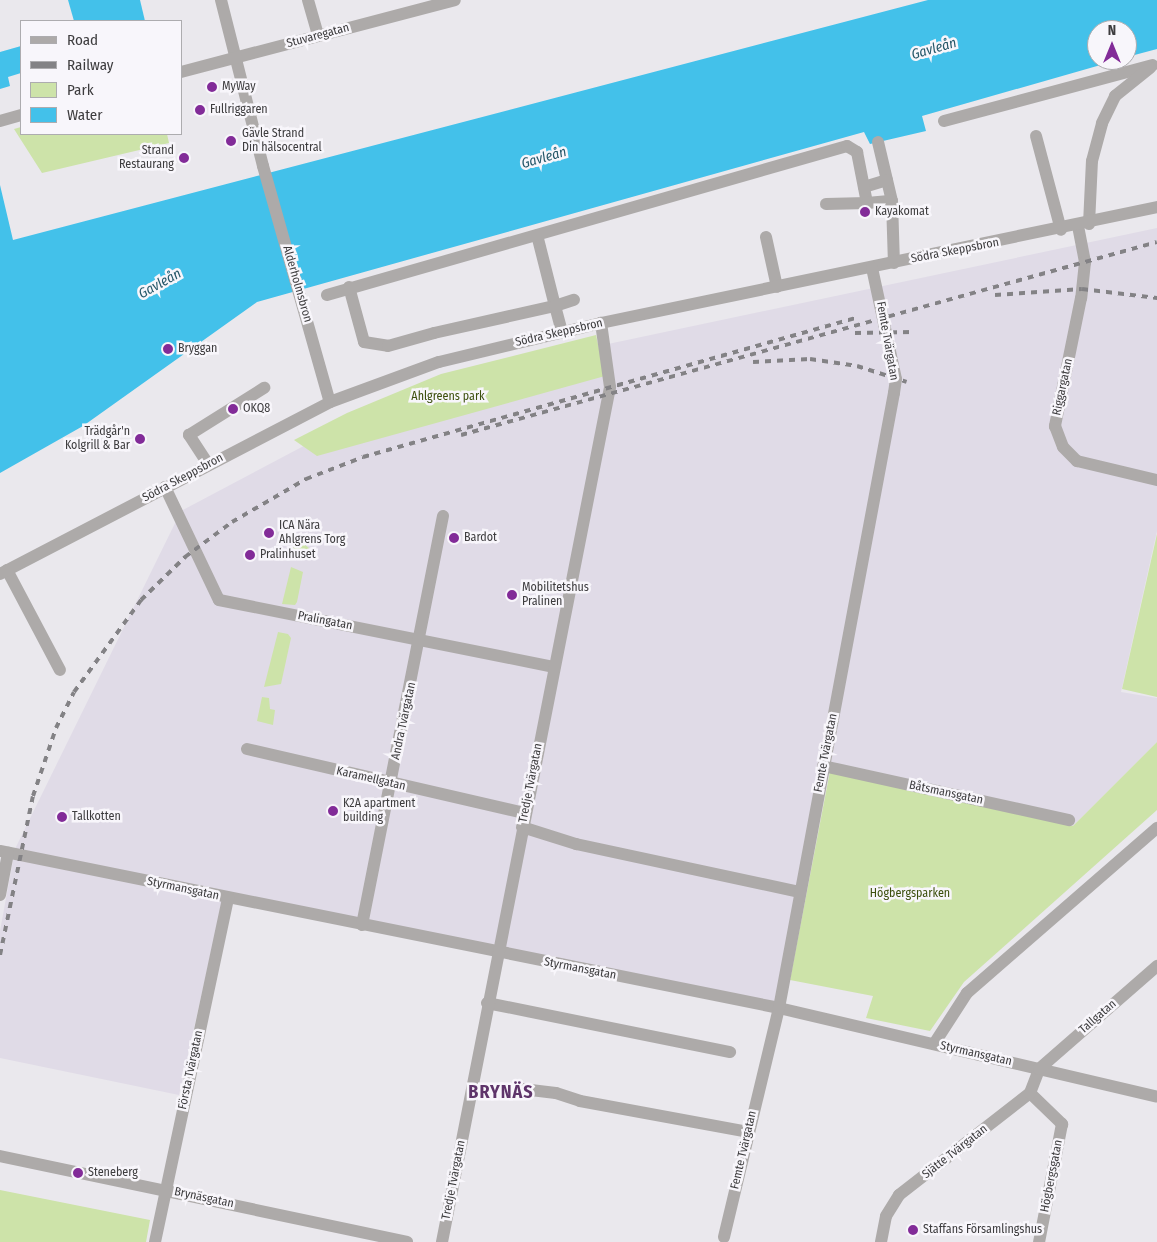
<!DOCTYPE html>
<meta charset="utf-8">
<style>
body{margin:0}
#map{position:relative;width:1157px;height:1242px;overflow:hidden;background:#eae8ed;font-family:"Fira Sans Condensed",sans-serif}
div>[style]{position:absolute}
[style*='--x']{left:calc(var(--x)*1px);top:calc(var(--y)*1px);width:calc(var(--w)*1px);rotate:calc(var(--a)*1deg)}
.built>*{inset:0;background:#e0dbe7}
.green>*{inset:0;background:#cde3a9}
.water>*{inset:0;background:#43c1ea}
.minor>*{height:12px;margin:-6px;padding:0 6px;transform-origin:6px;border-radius:6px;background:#adaaa9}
.rail>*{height:4px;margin-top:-2px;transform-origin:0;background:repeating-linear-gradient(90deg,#838285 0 6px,transparent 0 12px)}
.dots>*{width:14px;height:14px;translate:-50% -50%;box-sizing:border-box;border:2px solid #f8f6fb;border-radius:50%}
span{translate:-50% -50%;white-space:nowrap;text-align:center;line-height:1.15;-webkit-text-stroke:5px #f8f6fb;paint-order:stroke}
.street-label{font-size:12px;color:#3d3c3e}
.poi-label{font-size:12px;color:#3d3c3e}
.left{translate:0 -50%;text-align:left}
.right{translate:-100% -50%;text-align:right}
.park-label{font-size:12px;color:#3c4f0d}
.water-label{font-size:14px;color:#255769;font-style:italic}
.district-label{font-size:18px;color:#5e346a;font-weight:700;letter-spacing:1px}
.legend{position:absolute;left:20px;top:20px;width:162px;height:115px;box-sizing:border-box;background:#f8f6fb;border:1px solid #adacaf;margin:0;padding:6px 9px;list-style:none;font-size:15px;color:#3d3c3e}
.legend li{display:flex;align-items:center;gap:10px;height:25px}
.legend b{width:25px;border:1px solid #adacaf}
.north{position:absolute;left:1087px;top:20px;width:50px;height:50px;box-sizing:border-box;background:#f8f6fb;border:1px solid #adacaf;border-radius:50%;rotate:0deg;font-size:14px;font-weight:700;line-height:20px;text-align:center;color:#3d3c3e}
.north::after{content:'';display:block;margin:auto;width:18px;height:22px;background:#822b98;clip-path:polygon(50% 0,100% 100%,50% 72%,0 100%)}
</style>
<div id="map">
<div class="built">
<div style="clip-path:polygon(1157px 228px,1157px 531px,1121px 692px,1157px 698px,1157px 742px,1073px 826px,830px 771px,776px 1003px,224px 894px,179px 1095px,0 1058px,0 931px,15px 849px,181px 511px,315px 440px,575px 351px)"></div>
</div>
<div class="green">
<div style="clip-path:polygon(21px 127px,21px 134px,167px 134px,169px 143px,42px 173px,14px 129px)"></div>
<div style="clip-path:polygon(596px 335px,605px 376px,317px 456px,294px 440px,347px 413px,441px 374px)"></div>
<div style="clip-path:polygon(1157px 534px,1157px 697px,1122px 689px)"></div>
<div style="clip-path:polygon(293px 541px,304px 544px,309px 548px,307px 556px,294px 554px)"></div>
<div style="clip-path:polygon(291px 567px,303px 572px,297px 602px,295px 605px,282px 604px)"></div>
<div style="clip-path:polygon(278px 632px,288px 634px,291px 638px,281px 684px,264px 687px)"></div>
<div style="clip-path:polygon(262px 697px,269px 698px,270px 709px,275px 710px,273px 725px,257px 721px)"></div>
<div style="clip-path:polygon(1157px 742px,1157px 810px,964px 982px,930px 1031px,866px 1018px,873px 996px,790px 980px,830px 771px,1073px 826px)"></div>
<div style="clip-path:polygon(0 1190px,150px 1220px,146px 1242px,0 1242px)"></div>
</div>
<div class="water">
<div style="clip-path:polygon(68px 0,140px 0,145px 21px,74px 21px)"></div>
<div style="clip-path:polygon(928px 0,1157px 0,1157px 49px,1127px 57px,1127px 30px,1097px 30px,1097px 60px,1118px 60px,922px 116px,926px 131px,870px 144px,864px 132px,257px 302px,83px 426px,0 473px,0 185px,13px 240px)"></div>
<div style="clip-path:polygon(21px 46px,21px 73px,8px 77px,10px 86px,0 89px,0 52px)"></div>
</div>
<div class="minor">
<div style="--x:221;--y:0;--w:171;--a:75.8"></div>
<div style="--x:263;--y:166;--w:245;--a:74.2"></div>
<div style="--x:308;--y:0;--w:37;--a:74"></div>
<div style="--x:181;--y:72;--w:283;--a:-14.7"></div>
<div style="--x:0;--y:121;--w:22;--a:-16"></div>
<div style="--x:944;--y:121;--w:216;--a:-15"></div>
<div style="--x:1036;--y:136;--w:97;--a:75.1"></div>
<div style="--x:878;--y:142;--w:61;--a:76.7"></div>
<div style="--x:892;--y:201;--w:62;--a:88.2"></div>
<div style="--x:864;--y:187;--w:24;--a:-17"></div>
<div style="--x:826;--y:204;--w:41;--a:-1.4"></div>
<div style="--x:1089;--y:224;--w:63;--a:-87.3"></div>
<div style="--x:1092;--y:161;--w:39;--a:-75"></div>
<div style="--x:1102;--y:123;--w:30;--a:-64"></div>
<div style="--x:1115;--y:96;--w:45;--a:-38.7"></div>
<div style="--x:1078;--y:226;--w:37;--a:79"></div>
<div style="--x:1085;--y:262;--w:36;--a:96"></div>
<div style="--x:1081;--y:298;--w:131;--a:101.5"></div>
<div style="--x:1055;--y:426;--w:22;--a:69"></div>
<div style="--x:1063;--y:447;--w:20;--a:45"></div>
<div style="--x:1077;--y:461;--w:82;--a:13.4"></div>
<div style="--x:766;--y:237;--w:51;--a:77.6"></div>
<div style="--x:349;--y:287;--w:57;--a:74.7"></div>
<div style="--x:364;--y:342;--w:24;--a:9"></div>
<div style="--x:388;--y:346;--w:48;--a:-15.8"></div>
<div style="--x:434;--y:333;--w:124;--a:-12.6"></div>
<div style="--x:555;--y:306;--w:73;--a:-104.2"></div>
<div style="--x:327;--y:295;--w:541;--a:-15.99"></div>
<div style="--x:847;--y:146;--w:12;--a:31"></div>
<div style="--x:857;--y:152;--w:52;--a:78.9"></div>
<div style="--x:867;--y:203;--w:25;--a:-5"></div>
<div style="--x:562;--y:332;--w:27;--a:-105"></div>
<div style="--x:555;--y:306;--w:20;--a:-18"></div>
<div style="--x:208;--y:464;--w:35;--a:-123"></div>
<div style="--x:189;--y:435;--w:89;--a:-32.1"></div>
<div style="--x:165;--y:487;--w:125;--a:64.5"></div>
<div style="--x:219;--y:600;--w:342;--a:11.3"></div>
<div style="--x:7;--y:570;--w:113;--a:62.1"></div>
<div style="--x:0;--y:574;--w:372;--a:-27.5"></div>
<div style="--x:330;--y:402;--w:116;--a:-20.2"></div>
<div style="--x:439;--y:362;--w:167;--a:-13.5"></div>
<div style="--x:601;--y:323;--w:568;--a:-11.78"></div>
<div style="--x:247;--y:749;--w:285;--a:13"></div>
<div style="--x:823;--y:766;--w:252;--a:12.4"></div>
<div style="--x:522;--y:827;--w:57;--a:17.5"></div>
<div style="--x:576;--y:844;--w:228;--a:12.1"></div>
<div style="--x:0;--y:851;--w:795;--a:11.39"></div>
<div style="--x:779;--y:1008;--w:388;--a:13.2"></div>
<div style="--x:0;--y:895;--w:43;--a:-79.2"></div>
<div style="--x:362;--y:925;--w:417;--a:-78.8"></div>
<div style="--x:487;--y:1003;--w:248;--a:11.4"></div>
<div style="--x:934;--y:1044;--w:61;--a:-57.1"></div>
<div style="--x:967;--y:993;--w:252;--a:-41"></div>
<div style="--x:514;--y:1088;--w:42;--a:6.8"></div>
<div style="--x:556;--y:1093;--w:25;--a:18"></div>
<div style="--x:580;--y:1101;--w:172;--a:10.4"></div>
<div style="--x:1030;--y:1093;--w:45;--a:44.1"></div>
<div style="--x:1062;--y:1124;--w:120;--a:101"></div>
<div style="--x:0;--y:1156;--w:416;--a:11.9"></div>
<div style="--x:724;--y:1237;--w:236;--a:-76.5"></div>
<div style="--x:779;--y:1008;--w:626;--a:-79.41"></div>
<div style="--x:894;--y:393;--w:14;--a:-82"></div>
<div style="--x:896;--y:379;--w:114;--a:-102.2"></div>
<div style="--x:155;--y:1242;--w:352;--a:-78"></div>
<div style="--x:442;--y:1242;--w:871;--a:-78.88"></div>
<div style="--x:610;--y:387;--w:65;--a:-98"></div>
<div style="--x:881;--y:1242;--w:26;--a:-79"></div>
<div style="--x:886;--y:1216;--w:25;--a:-58"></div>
<div style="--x:899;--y:1195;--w:166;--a:-37.9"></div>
<div style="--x:1030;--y:1093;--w:26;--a:-69"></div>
<div style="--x:1039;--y:1069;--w:157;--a:-41.1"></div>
</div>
<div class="rail">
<div style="--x:995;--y:295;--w:87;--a:-3.9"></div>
<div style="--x:1082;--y:289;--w:76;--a:6.8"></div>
<div style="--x:855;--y:333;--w:58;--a:-1"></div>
<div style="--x:753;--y:362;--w:57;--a:-3"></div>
<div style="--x:810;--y:359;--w:48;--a:8.5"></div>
<div style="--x:857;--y:366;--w:52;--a:17.7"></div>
<div style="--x:461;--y:435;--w:722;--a:-15.5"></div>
<div style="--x:0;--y:955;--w:162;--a:-78.3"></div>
<div style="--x:33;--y:796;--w:72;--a:-71.3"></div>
<div style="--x:56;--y:728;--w:40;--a:-63.4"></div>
<div style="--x:74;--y:692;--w:114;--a:-53.9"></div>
<div style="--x:141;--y:600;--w:62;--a:-44.3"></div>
<div style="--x:185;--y:557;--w:59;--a:-36.7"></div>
<div style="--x:232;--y:522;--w:86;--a:-30.2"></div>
<div style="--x:306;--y:479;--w:61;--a:-21.1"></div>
<div style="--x:363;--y:457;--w:515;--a:-15.76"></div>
</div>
<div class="dots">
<div style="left:212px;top:87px;background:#822b98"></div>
<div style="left:200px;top:110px;background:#822b98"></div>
<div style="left:231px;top:141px;background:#822b98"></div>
<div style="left:184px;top:158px;background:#822b98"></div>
<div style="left:865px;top:212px;background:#822b98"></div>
<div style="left:168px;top:349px;background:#822b98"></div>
<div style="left:233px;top:409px;background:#822b98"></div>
<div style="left:140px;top:439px;background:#822b98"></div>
<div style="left:269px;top:533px;background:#822b98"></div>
<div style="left:454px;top:538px;background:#822b98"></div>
<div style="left:250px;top:555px;background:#822b98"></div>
<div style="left:512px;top:595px;background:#822b98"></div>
<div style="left:333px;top:811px;background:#822b98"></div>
<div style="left:62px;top:817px;background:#822b98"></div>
<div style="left:78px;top:1173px;background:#822b98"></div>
<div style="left:913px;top:1230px;background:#822b98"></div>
</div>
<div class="street-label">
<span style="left:318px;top:36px;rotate:-15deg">Stuvaregatan</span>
<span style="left:955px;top:251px;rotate:-11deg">Södra Skeppsbron</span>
<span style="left:297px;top:284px;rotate:74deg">Alderholmsbron</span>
<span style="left:559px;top:333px;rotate:-13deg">Södra Skeppsbron</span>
<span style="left:887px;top:341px;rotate:80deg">Femte Tvärgatan</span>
<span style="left:1063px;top:387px;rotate:-78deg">Riggargatan</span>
<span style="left:183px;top:478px;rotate:-28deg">Södra Skeppsbron</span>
<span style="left:325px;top:621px;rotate:11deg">Pralingatan</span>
<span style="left:404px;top:721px;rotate:-78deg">Andra Tvärgatan</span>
<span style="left:826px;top:753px;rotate:-79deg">Femte Tvärgatan</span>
<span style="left:371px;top:779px;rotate:13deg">Karamellgatan</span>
<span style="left:531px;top:783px;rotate:-79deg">Tredje Tvärgatan</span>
<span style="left:946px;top:793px;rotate:12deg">Båtsmansgatan</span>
<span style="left:183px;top:889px;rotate:12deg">Styrmansgatan</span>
<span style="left:580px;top:969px;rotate:11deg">Styrmansgatan</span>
<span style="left:1098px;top:1017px;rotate:-41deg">Tallgatan</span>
<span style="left:976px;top:1054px;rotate:13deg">Styrmansgatan</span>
<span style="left:191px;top:1070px;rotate:-78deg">Första Tvärgatan</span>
<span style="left:744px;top:1150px;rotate:-77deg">Femte Tvärgatan</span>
<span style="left:955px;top:1152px;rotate:-38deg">Sjätte Tvärgatan</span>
<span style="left:1052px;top:1176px;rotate:-79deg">Högbergsgatan</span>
<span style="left:454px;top:1180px;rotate:-79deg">Tredje Tvärgatan</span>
<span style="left:204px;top:1198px;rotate:12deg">Brynäsgatan</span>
</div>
<div class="poi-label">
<span class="left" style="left:222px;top:87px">MyWay</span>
<span class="left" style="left:210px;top:110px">Fullriggaren</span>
<span class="left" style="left:242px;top:141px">Gävle Strand<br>Din hälsocentral</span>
<span class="right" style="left:174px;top:158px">Strand<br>Restaurang</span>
<span class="left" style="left:875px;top:212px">Kayakomat</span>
<span class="left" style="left:178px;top:349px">Bryggan</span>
<span class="left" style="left:243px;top:409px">OKQ8</span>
<span class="right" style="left:130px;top:439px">Trädgår'n<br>Kolgrill &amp; Bar</span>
<span class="left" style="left:279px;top:533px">ICA Nära<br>Ahlgrens Torg</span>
<span class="left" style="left:464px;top:538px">Bardot</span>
<span class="left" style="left:260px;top:555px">Pralinhuset</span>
<span class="left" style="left:522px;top:595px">Mobilitetshus<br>Pralinen</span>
<span class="left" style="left:343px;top:811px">K2A apartment<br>building</span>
<span class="left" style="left:72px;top:817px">Tallkotten</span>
<span class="left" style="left:88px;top:1173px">Steneberg</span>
<span class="left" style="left:923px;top:1230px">Staffans Församlingshus</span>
</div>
<div class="park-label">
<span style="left:448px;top:397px">Ahlgreens park</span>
<span style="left:910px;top:894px">Högbergsparken</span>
</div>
<div class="water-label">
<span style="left:934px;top:49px;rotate:-16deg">Gavleån</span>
<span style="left:544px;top:158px;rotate:-16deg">Gavleån</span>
<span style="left:160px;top:284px;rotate:-29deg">Gavleån</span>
</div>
<div class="district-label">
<span style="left:501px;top:1092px">BRYNÄS</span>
</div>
<ul class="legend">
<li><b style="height:6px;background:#adaaa9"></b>Road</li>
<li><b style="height:6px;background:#838285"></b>Railway</li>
<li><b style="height:14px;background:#cde3a9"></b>Park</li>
<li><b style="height:14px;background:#43c1ea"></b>Water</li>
</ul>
<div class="north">N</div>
</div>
